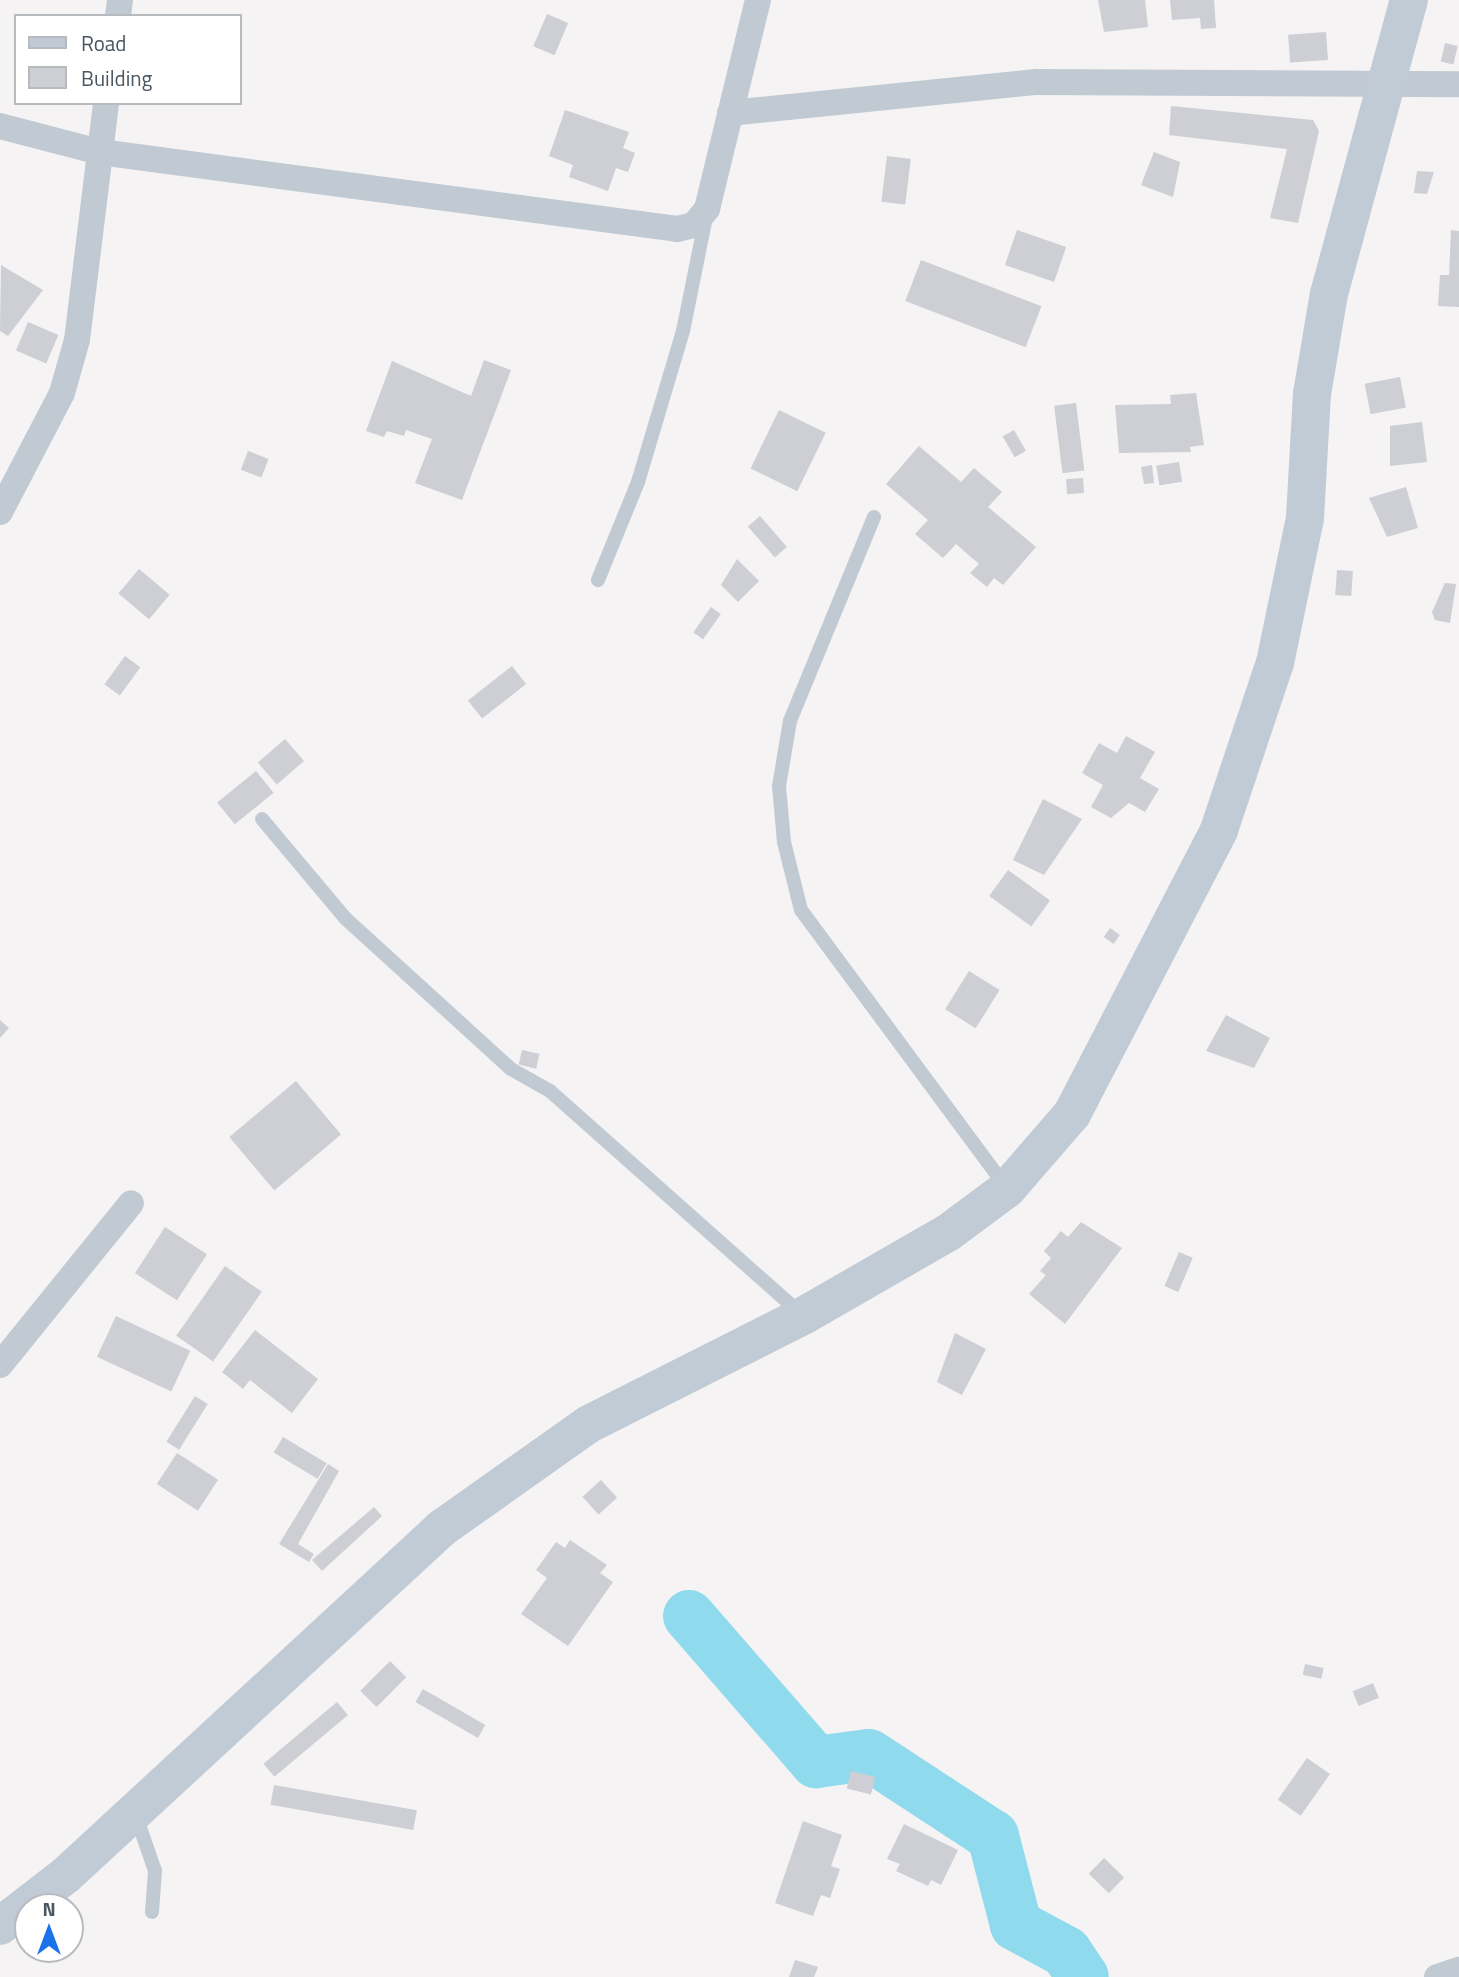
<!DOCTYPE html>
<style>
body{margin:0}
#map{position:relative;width:1459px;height:1977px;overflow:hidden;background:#f5f3f3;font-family:"Titillium Web",sans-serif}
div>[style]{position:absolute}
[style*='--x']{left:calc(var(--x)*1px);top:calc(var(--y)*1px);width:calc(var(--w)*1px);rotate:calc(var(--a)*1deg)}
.river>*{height:52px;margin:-26px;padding:0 26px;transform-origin:26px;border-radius:26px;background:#90daee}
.building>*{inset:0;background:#cdcfd5;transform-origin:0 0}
.lane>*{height:14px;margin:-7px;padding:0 7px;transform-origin:7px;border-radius:7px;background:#c1cad2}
.street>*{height:26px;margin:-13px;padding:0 13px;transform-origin:13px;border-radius:13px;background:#c1cad2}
.secondary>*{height:38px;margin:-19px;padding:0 19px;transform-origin:19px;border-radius:19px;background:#c1cbd6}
span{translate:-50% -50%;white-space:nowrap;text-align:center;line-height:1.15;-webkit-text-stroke:5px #fff;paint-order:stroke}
.legend{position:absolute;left:14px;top:14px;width:228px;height:91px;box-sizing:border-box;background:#fff;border:2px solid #b7bbc0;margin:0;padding:9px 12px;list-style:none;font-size:21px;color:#4a5661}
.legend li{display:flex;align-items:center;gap:14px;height:35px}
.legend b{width:35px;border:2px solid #b7bbc0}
.north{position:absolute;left:14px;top:1893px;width:70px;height:70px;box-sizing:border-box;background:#fff;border:2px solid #b7bbc0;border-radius:50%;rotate:0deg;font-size:19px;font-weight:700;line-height:28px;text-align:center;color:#4a5661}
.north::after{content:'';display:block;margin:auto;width:24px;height:32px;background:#1a73e8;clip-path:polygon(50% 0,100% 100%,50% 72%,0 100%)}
</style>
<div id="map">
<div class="river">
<div style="--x:689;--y:1616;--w:194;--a:49"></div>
<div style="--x:816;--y:1762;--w:53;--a:-7.5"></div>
<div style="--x:869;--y:1755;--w:148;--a:33.2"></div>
<div style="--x:993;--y:1836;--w:92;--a:75.5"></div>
<div style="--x:1016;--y:1925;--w:57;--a:28.4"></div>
<div style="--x:1066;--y:1952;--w:30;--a:56"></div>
</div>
<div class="building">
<div style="clip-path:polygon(1098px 0,1145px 0,1148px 27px,1104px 32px)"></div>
<div style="clip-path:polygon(1170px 0,1214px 0,1216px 28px,1201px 29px,1200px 18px,1172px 20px)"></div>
<div style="left:547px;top:14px;width:23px;height:35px;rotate:23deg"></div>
<div style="left:1326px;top:32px;width:28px;height:38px;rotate:86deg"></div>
<div style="left:1445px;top:43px;width:13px;height:19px;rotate:13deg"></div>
<div style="clip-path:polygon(1171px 106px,1313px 120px,1319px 131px,1298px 223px,1270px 218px,1287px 149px,1169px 135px)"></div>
<div style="clip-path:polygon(565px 110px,629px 132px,623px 148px,635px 153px,628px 172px,616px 168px,608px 191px,569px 177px,573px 165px,549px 156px)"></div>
<div style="clip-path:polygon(1154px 152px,1180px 162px,1173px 197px,1141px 185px)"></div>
<div style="left:887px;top:156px;width:24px;height:46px;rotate:7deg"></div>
<div style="clip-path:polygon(1417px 171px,1434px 172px,1427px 194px,1414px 193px)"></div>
<div style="left:1017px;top:230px;width:52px;height:37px;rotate:19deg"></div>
<div style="clip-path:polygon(1451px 230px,1459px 231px,1459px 307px,1438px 306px,1440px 275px,1449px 275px)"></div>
<div style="left:921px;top:260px;width:129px;height:44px;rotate:21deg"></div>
<div style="clip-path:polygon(1px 265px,43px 290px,8px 336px,0 331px)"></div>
<div style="left:28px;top:322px;width:33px;height:31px;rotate:23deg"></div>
<div style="clip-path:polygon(484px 360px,511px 370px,462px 500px,415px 483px,432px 439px,406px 430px,404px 436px,387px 431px,384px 437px,366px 431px,392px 361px,471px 396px)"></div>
<div style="left:1400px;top:377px;width:31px;height:36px;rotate:79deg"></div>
<div style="clip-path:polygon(1196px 393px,1204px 445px,1190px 447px,1191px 452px,1119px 453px,1115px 405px,1171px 404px,1170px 395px)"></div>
<div style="left:1076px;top:403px;width:68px;height:22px;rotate:83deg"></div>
<div style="left:779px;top:410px;width:52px;height:65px;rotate:26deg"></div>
<div style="clip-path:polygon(1422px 422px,1427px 462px,1390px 466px,1390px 426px)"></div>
<div style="left:1014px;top:430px;width:24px;height:13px;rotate:60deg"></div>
<div style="clip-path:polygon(919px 446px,961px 482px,974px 468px,1002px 492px,988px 507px,1036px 547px,1003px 585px,994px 578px,987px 587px,970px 573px,979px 564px,956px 544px,943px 558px,915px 534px,928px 520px,886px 484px)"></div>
<div style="left:248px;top:451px;width:22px;height:20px;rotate:21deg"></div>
<div style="left:1179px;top:462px;width:20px;height:23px;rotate:81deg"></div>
<div style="clip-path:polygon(1152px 465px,1154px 483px,1144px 484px,1141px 467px)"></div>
<div style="left:1083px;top:478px;width:15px;height:17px;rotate:86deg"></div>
<div style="clip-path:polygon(1406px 487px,1418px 528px,1387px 537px,1369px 498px)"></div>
<div style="left:760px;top:516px;width:41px;height:16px;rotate:49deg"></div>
<div style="clip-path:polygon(737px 559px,759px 581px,738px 602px,721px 585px)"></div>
<div style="left:139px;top:569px;width:40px;height:32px;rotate:40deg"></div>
<div style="left:1337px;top:570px;width:16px;height:25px;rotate:4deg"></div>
<div style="clip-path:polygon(1445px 583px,1456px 584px,1450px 623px,1435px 620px,1432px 612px)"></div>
<div style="left:711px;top:607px;width:12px;height:31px;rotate:35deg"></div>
<div style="left:125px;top:656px;width:19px;height:35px;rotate:36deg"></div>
<div style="left:512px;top:666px;width:23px;height:56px;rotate:52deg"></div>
<div style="clip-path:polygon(1126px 736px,1155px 752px,1140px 778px,1159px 789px,1145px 812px,1129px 803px,1111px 818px,1091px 807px,1103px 785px,1082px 773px,1099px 743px,1117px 753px)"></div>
<div style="left:285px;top:739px;width:29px;height:36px;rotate:49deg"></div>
<div style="left:256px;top:771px;width:28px;height:50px;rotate:51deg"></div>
<div style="clip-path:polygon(1043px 799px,1082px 819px,1044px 875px,1013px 860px)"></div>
<div style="left:1008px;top:870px;width:52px;height:32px;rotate:36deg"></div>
<div style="left:1110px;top:928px;width:12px;height:11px;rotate:35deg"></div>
<div style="left:969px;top:971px;width:36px;height:45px;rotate:32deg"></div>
<div style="clip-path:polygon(1226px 1015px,1270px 1038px,1254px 1068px,1206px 1051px)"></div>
<div style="clip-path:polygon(0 1020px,9px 1028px,0 1038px)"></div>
<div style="left:522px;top:1050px;width:18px;height:15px;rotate:13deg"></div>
<div style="left:296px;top:1081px;width:70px;height:87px;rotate:50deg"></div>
<div style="clip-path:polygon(1081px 1222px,1122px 1248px,1065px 1324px,1029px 1294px,1046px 1275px,1040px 1271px,1051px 1258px,1044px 1251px,1061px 1231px,1068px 1237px)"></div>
<div style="left:165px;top:1227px;width:50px;height:55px;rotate:33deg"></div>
<div style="left:1179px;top:1252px;width:15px;height:37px;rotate:23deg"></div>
<div style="left:225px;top:1266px;width:45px;height:85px;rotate:35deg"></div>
<div style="left:116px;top:1316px;width:82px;height:45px;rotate:25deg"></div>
<div style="clip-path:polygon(255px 1330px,318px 1379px,292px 1413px,250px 1380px,243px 1389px,222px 1372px)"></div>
<div style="clip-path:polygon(955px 1333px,986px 1349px,962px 1395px,937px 1382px)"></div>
<div style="left:195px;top:1396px;width:15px;height:54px;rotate:32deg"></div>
<div style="left:283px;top:1437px;width:51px;height:18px;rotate:31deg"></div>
<div style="left:177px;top:1453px;width:49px;height:37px;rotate:33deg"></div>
<div style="clip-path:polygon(328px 1464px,339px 1471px,298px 1544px,314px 1554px,309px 1562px,279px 1544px)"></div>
<div style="left:601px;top:1480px;width:24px;height:25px;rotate:48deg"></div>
<div style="clip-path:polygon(374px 1507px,382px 1516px,322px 1571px,312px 1560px)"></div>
<div style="clip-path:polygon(570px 1540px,607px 1565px,600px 1573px,613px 1582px,568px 1646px,521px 1614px,547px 1578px,536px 1570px,556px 1542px,565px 1548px)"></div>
<div style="left:390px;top:1661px;width:23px;height:42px;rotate:45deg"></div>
<div style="left:1305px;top:1664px;width:19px;height:11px;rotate:12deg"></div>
<div style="left:1373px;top:1683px;width:16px;height:22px;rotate:68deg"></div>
<div style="left:423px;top:1689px;width:72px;height:15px;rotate:30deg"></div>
<div style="left:337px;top:1702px;width:17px;height:96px;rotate:50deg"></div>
<div style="left:1307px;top:1758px;width:28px;height:51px;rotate:35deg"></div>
<div style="left:851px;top:1771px;width:25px;height:18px;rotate:14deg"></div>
<div style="left:274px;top:1785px;width:145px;height:20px;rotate:10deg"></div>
<div style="clip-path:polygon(803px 1821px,842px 1835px,831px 1866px,840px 1869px,830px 1898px,821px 1895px,813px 1916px,775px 1903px)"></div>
<div style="clip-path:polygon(904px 1824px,958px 1850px,941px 1885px,931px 1880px,928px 1886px,896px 1871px,900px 1864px,887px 1859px)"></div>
<div style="left:1104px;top:1858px;width:28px;height:22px;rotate:44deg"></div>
<div style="clip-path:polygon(795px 1960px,818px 1967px,814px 1977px,789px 1977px)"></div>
</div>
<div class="lane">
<div style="--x:874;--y:517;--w:221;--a:112.4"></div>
<div style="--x:790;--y:721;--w:66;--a:99.6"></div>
<div style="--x:779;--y:786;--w:56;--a:84.9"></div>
<div style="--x:784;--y:842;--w:70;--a:76"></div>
<div style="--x:801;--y:910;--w:345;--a:53.5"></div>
<div style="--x:598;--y:580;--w:106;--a:-67.8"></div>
<div style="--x:638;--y:482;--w:158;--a:-73.4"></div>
<div style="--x:683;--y:331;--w:116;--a:-78.6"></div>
<div style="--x:262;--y:819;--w:129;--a:50"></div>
<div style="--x:345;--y:918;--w:224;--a:42.3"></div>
<div style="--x:511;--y:1069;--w:45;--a:29.4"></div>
<div style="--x:550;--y:1091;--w:334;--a:41.6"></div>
<div style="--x:136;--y:1816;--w:58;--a:70.9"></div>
<div style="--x:155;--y:1871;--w:41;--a:94.2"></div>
</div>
<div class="street">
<div style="--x:118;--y:16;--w:16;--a:-83"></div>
<div style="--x:730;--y:113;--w:308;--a:-5.8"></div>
<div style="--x:1036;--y:82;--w:423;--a:0.3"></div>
<div style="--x:0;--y:126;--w:103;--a:14.6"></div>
<div style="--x:100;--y:152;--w:582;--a:7.6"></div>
<div style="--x:677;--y:229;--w:17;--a:-13"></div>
<div style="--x:694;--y:225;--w:21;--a:-51"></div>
<div style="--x:707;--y:209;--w:215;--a:-76.3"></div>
<div style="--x:0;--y:512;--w:134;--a:-62.5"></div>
<div style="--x:62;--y:393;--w:55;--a:-74.2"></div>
<div style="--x:77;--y:340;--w:239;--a:-83"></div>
<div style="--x:0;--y:1365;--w:208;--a:-51"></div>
<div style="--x:1437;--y:1977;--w:23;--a:-18"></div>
</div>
<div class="secondary">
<div style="--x:0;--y:1926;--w:83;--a:-37.7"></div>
<div style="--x:66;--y:1875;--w:512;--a:-42.7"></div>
<div style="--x:442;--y:1528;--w:180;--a:-35.3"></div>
<div style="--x:589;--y:1424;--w:240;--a:-26.8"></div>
<div style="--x:803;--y:1316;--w:168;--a:-29.9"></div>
<div style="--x:949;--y:1232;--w:72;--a:-36.6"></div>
<div style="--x:1007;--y:1189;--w:99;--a:-49.1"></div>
<div style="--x:1072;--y:1114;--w:320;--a:-62.6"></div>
<div style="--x:1219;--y:830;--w:176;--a:-71.5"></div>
<div style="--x:1275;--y:663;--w:148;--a:-78.3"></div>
<div style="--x:1305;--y:518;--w:124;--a:-86.8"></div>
<div style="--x:1312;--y:394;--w:101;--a:-80.4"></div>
<div style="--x:1329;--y:294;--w:305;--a:-74.8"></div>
</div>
<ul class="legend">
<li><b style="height:9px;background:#c1cbd6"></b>Road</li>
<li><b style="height:19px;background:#cdcfd5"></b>Building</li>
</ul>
<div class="north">N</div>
</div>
